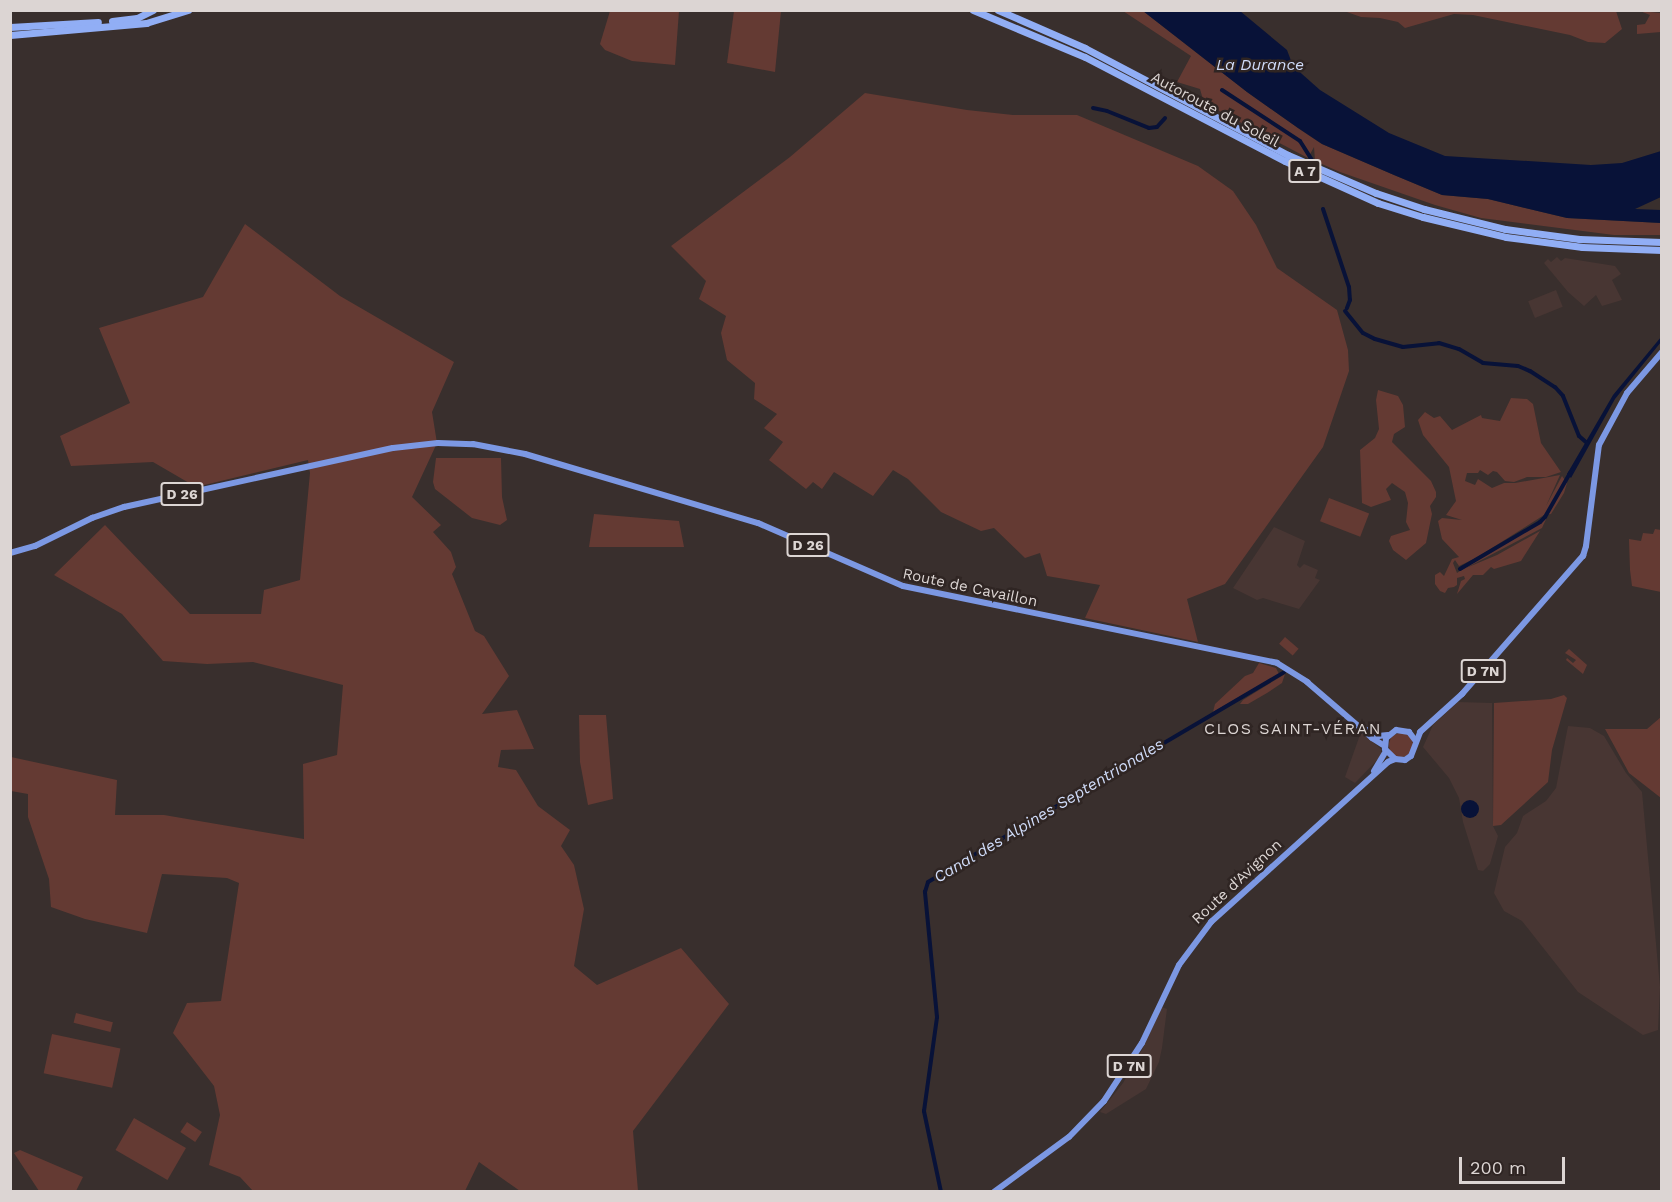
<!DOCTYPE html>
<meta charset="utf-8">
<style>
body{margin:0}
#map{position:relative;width:1672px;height:1202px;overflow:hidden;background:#392f2d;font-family:"Work Sans",sans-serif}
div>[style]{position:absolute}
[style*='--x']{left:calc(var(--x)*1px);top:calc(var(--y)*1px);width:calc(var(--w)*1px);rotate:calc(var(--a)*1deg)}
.built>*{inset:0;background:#483633;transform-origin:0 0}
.green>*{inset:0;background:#643a33;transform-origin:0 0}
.round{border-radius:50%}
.water>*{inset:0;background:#081238}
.canal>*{height:4px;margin:-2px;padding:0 2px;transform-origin:2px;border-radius:2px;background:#081238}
.primary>*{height:6px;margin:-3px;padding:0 3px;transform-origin:3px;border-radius:3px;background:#7c98e3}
.motorway>*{height:7px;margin:-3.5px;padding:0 3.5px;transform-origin:3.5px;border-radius:3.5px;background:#91aef5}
span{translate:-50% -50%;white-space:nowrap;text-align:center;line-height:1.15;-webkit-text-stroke:5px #2f2523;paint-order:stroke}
.shield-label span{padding:2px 4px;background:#2f2523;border:2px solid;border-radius:4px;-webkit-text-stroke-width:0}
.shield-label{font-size:14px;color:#dcd5d3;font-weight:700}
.street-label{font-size:15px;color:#dcd5d3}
.water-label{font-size:16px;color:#d0dcf9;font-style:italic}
.neighbourhood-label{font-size:16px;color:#dcd5d3;letter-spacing:1.5px}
.frame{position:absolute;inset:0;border:12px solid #dcd5d3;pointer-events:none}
.scale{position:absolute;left:1459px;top:1157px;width:106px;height:27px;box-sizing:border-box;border:3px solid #dcd5d3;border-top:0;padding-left:8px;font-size:18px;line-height:21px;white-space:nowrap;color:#dcd5d3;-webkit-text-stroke:4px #2f2523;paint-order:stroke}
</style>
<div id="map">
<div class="built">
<div style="clip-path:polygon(1557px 257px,1561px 261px,1565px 258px,1615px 266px,1621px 274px,1612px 280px,1622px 300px,1602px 306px,1596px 295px,1584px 306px,1568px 292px,1544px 263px,1548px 259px,1551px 262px)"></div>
<div style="left:1556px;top:290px;width:18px;height:30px;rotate:68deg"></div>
<div style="clip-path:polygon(1274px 527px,1305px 541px,1297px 565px,1300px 568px,1304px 564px,1318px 570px,1315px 578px,1320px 580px,1299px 609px,1263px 598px,1257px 600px,1233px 588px)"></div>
<div style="clip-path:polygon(1458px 702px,1492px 703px,1493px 826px,1498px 836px,1490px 864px,1483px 871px,1478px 870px,1463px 822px,1459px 798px,1449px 778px,1423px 747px,1433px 725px)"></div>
<div style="clip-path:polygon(1568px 726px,1590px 728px,1604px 736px,1626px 773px,1642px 792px,1660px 987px,1658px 1030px,1643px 1035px,1578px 992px,1522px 921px,1504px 911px,1494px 893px,1505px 847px,1517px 833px,1523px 816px,1546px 801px,1556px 788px)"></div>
<div style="clip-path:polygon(1361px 732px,1381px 749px,1382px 755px,1355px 783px,1345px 777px)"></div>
<div style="clip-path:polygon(1162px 1007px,1167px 1009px,1162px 1048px,1159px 1062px,1146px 1089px,1106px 1114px,1100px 1112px,1123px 1083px,1143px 1048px)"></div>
</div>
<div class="green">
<div style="clip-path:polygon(610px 11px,679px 11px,675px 65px,632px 61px,605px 50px,600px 44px)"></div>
<div style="clip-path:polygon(734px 11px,781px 11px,775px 72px,727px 63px)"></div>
<div style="clip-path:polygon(1123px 11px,1143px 11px,1247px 92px,1298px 128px,1322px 144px,1394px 175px,1442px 195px,1488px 199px,1567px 218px,1661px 223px,1661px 235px,1614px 235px,1481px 218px,1435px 205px,1340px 172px,1315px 161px,1314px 147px,1308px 158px,1204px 103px,1200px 89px,1177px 82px,1191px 56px)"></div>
<div style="clip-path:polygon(1344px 11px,1616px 11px,1622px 29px,1605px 43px,1588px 42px,1570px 35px,1473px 15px,1454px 14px,1405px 28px,1398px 22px,1380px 18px,1361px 17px)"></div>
<div style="clip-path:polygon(1640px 11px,1661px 13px,1661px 32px,1637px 34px,1637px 25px,1645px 24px,1650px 15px)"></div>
<div style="clip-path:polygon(865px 93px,967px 110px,1013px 115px,1077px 115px,1198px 166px,1233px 191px,1256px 225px,1277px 268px,1337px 310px,1348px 350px,1349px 371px,1323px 447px,1225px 584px,1187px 599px,1198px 642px,1085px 618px,1100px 585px,1047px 576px,1040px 553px,1025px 558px,994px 528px,981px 531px,941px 512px,908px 479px,893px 470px,873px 496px,834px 472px,822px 489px,813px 482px,806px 489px,769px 460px,783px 442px,764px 428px,777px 414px,754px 399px,755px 383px,727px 360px,721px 333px,726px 316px,699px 299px,706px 281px,671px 246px,790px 157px)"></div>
<div style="clip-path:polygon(245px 224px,340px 296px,454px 362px,432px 412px,437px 443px,412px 497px,441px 525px,433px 532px,451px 552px,456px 567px,452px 574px,475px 631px,484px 636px,509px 676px,482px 714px,517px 710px,534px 749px,501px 750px,498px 767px,516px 770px,538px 806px,570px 830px,561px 846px,574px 865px,584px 909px,574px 966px,597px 985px,681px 948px,729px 1004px,633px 1131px,638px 1191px,520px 1191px,479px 1162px,465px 1191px,253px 1191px,240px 1177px,209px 1165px,220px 1115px,214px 1086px,173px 1033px,187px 1003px,221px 1001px,239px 883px,227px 878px,162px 874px,147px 933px,85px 919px,51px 907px,49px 879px,28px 817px,28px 794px,11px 791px,11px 757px,117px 780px,115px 815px,164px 815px,304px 839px,303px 764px,337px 755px,343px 685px,253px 662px,207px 664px,163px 661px,122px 614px,54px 575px,105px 525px,190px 614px,261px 614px,264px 590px,300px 580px,310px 473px,308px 460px,196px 487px,153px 462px,71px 466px,60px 436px,130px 403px,99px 328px,203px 297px)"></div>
<div style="clip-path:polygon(1378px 390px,1398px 396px,1403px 405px,1405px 427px,1394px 434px,1392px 442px,1431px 481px,1436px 492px,1436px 497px,1430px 506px,1432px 514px,1426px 543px,1406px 560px,1393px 550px,1389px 541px,1391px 536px,1410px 530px,1406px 522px,1408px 503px,1405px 492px,1392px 483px,1386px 489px,1391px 500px,1371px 507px,1362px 503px,1360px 450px,1375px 438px,1379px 429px,1376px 400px)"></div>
<div style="clip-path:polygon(1511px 398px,1527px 399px,1533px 404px,1541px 443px,1561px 472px,1546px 477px,1527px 477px,1514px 482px,1505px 481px,1497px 472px,1493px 471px,1488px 475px,1480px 470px,1478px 473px,1467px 473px,1465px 481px,1475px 485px,1478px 479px,1492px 488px,1504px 483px,1515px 483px,1560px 475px,1546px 506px,1562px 476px,1567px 483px,1564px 493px,1551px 514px,1544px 515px,1476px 558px,1459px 566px,1455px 560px,1453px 563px,1457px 573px,1494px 549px,1547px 517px,1542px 528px,1466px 568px,1497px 555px,1540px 531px,1521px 561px,1494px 569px,1491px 567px,1483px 575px,1473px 575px,1457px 594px,1461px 581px,1465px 579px,1464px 576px,1457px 578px,1457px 585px,1454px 587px,1448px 588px,1445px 593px,1440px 591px,1435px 584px,1435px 575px,1440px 572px,1444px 576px,1452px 559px,1459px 557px,1442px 539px,1438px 521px,1442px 518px,1462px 520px,1446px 515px,1456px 501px,1449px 467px,1423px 435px,1418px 420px,1425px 412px,1434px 418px,1440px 416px,1452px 430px,1481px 415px,1482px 418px,1500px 421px)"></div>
<div style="clip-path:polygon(436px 458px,501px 458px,502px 497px,507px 520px,500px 525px,472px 518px,435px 489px,433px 482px)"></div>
<div style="left:1329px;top:498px;width:43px;height:25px;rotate:21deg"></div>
<div style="clip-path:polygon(594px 514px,679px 521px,684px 547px,589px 547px)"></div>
<div style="clip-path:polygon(1655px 529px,1661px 530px,1661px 592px,1632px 586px,1630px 570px,1629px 539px,1641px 541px,1643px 533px,1653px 534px)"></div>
<div style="left:1285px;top:637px;width:18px;height:9px;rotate:41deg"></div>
<div style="clip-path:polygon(1569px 649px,1587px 665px,1583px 674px,1566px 660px,1567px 658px,1573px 663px,1576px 660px,1565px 653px)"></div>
<div style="clip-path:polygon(1259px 663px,1276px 668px,1279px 674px,1213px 712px,1215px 704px,1245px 676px,1253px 673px)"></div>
<div style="clip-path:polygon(1285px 674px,1282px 683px,1267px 693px,1248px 704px,1240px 704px,1243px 700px)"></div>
<div style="clip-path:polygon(1564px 695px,1567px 698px,1552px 750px,1548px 782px,1501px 825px,1493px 826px,1494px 703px,1551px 699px)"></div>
<div style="clip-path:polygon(579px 715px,606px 715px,613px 799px,588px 805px,580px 762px)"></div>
<div style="clip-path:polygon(1661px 717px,1661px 798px,1629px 773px,1605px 729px,1647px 729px)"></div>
<div class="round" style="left:1389px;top:733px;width:24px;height:24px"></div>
<div style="left:76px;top:1013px;width:38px;height:10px;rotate:14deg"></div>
<div style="left:52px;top:1034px;width:70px;height:40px;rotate:12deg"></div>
<div style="left:134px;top:1118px;width:60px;height:37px;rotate:30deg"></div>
<div style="left:187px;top:1122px;width:18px;height:12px;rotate:34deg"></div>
<div style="clip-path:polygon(20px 1150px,83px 1177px,76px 1191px,39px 1191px,14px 1153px)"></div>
</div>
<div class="water">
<div style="clip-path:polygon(1143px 11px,1240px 11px,1287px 50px,1293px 66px,1320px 90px,1389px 133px,1445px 156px,1591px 165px,1622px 163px,1661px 151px,1661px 197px,1635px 209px,1661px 210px,1661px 223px,1567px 218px,1488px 199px,1442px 195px,1394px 175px,1322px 144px,1298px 128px,1247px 92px)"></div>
<div style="clip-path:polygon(1661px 337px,1661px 342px,1615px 399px,1571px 478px,1567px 474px,1613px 395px)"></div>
<div class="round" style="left:1461px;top:800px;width:18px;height:18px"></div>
</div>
<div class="canal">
<div style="--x:1222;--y:90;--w:93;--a:33.2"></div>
<div style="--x:1300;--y:141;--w:22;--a:58"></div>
<div style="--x:1093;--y:108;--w:14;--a:12"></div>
<div style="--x:1107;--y:111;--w:45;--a:22"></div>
<div style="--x:1149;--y:128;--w:8;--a:-7"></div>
<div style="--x:1157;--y:127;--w:12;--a:-48"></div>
<div style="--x:1323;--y:209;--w:82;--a:71.6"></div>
<div style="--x:1349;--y:287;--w:13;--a:86"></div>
<div style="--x:1350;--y:300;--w:9;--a:111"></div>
<div style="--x:1345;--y:311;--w:28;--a:51"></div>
<div style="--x:1363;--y:333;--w:13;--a:27"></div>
<div style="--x:1375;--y:339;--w:29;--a:16"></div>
<div style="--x:1403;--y:347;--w:36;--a:-6"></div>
<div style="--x:1439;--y:343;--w:21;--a:17"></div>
<div style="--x:1459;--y:349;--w:28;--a:30"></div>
<div style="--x:1483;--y:363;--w:35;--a:5"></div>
<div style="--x:1518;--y:366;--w:13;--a:23"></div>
<div style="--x:1530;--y:371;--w:30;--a:33"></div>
<div style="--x:1555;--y:387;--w:12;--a:48"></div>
<div style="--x:1563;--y:396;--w:43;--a:68.2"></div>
<div style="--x:1579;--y:436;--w:11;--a:41"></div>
<div style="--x:1460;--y:569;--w:93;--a:-30.4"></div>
<div style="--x:1540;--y:522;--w:7;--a:-45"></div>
<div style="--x:1545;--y:517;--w:51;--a:-60.4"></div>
<div style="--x:941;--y:1192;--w:83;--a:-101.9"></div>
<div style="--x:924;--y:1111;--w:95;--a:-82.1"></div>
<div style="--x:937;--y:1017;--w:126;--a:-95.5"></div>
<div style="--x:925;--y:892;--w:10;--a:-73"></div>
<div style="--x:928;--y:882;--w:413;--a:-30.5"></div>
</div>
<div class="primary">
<div style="--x:10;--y:553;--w:26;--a:-16"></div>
<div style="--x:35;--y:546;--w:64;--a:-26.2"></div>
<div style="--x:92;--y:518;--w:34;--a:-19"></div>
<div style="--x:124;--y:507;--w:275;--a:-12.4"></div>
<div style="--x:393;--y:448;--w:45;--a:-6.3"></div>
<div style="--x:438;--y:443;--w:35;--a:2"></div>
<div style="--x:473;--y:444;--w:53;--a:10.9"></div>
<div style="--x:525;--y:454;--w:243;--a:16.5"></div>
<div style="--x:758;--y:523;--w:158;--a:23.5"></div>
<div style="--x:903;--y:586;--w:382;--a:11.6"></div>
<div style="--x:1277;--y:663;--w:36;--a:32"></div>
<div style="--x:1307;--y:682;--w:86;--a:40.7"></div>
<div style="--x:1372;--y:738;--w:15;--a:32"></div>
<div style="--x:1367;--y:730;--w:13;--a:29"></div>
<div style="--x:1378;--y:736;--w:10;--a:-6"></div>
<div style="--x:1415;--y:740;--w:10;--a:-127"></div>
<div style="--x:1409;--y:732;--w:13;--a:-171"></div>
<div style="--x:1396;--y:730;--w:13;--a:141"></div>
<div style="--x:1386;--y:738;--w:11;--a:95"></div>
<div style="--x:1385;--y:749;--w:14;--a:45"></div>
<div style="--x:1395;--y:759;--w:10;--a:6"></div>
<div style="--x:1405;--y:760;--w:7;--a:-34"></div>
<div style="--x:1411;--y:756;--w:26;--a:-69"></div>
<div style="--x:1420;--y:732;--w:57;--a:-42.1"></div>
<div style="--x:1462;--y:694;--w:184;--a:-48.8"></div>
<div style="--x:1583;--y:556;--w:10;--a:-73"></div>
<div style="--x:1586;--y:546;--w:102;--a:-82.7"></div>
<div style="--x:1599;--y:445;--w:59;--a:-61.7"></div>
<div style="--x:1627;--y:393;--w:54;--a:-49.5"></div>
<div style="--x:1374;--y:771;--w:23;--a:-59"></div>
<div style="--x:994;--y:1192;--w:93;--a:-36.3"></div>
<div style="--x:1069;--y:1137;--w:50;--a:-45.8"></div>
<div style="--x:1104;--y:1101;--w:69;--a:-56.8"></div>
<div style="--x:1142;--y:1043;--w:86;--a:-64.6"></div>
<div style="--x:1179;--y:965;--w:54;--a:-53.3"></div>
<div style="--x:1211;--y:922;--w:239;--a:-42.1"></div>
<div style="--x:1388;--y:762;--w:8;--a:-23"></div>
</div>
<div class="motorway">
<div style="--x:973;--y:10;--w:121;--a:22.8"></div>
<div style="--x:1085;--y:57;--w:225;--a:27.5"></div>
<div style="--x:1285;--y:161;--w:102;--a:24.3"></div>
<div style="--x:1378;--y:203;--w:47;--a:17.3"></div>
<div style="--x:1423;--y:217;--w:85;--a:13.5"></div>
<div style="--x:1506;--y:237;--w:77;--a:7.5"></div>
<div style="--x:1582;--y:247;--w:80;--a:2.1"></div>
<div style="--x:998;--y:10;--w:95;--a:23.6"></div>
<div style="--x:1085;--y:48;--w:229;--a:27.8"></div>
<div style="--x:1288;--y:155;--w:96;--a:23.4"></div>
<div style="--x:1376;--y:193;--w:51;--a:18.4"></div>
<div style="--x:1424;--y:209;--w:83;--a:13.9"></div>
<div style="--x:1505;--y:229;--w:75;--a:7.7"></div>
<div style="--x:1579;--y:239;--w:83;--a:2.1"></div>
<div style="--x:112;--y:21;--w:25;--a:-7"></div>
<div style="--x:137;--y:18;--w:18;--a:-27"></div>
<div style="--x:10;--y:27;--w:88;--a:-3.3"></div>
<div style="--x:10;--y:35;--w:137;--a:-5"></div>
<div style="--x:146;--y:23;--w:44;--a:-17.2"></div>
</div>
<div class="shield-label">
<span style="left:1305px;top:171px">A 7</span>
<span style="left:182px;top:494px">D 26</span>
<span style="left:808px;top:545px">D 26</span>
<span style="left:1483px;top:671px">D 7N</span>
<span style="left:1129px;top:1066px">D 7N</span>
</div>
<div class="street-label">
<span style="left:1215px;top:110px;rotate:28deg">Autoroute du Soleil</span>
<span style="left:970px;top:588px;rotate:12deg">Route de Cavaillon</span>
<span style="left:1237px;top:882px;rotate:-43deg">Route d'Avignon</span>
</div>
<div class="water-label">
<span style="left:1260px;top:65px">La Durance</span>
<span style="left:1049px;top:811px;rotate:-31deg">Canal des Alpines Septentrionales</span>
</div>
<div class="neighbourhood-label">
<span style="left:1293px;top:729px">CLOS SAINT-VÉRAN</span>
</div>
<div class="frame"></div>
<div class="scale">200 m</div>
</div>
